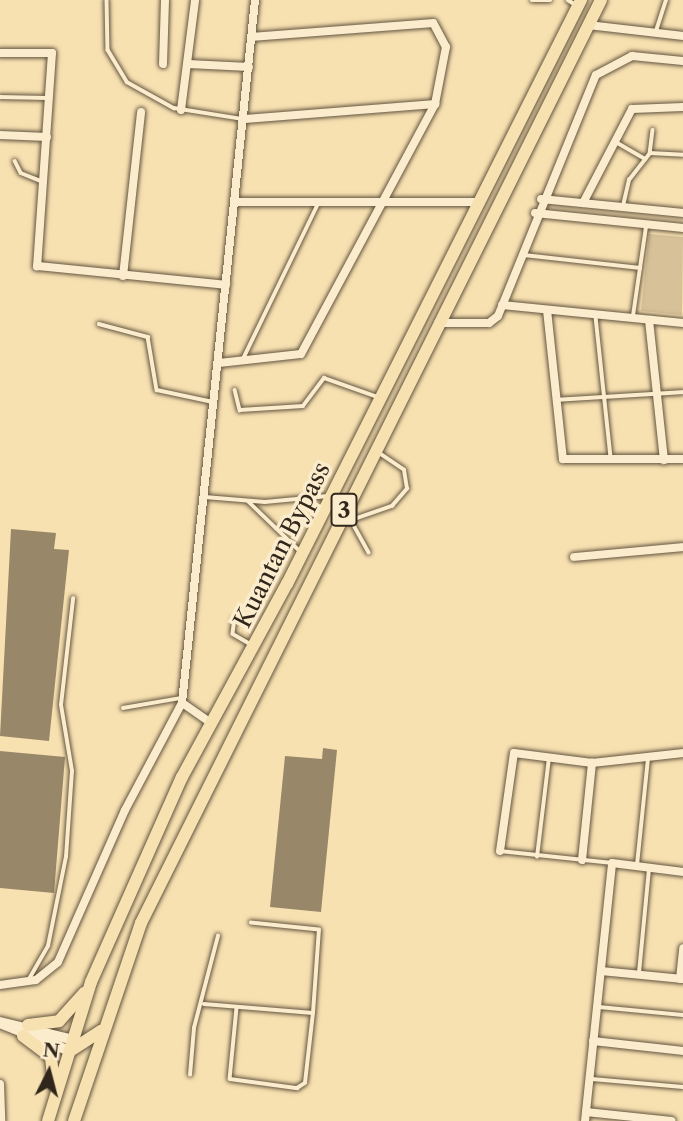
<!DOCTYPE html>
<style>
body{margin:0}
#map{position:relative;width:683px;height:1121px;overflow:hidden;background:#f8e1b1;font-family:"Libre Caslon Text",serif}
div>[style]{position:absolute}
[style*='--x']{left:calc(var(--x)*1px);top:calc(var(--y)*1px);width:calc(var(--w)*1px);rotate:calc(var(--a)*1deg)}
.green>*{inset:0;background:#d6c198}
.building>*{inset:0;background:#988769}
.roads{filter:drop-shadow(0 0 2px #635540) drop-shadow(0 0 2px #635540)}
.service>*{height:3.5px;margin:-1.75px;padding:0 1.75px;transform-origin:1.75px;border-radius:1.75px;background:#faeccc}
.minor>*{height:8px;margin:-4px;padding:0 4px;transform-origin:4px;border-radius:4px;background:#faeccc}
.tertiary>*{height:10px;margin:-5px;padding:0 5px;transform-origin:5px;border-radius:5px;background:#faeccc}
.trunk>*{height:12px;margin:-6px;padding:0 6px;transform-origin:6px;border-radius:6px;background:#f8e1b1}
span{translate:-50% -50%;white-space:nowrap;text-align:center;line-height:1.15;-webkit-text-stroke:7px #faeccc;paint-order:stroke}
.shield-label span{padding:2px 5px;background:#faeccc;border:2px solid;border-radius:5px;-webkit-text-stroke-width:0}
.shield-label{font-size:23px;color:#31261b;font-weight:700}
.street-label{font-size:24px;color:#31261b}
.north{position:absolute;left:14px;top:1037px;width:70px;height:70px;-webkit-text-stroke:5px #faeccc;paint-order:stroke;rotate:6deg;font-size:19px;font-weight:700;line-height:28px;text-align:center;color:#31261b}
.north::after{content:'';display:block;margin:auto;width:24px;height:32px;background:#31261b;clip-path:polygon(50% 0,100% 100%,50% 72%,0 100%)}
</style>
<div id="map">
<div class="green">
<div style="clip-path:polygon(649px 234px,683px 237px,682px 315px,641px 311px)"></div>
</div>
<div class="building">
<div style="clip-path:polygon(11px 529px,56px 533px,54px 549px,69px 550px,49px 741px,0 736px)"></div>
<div style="clip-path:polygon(323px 748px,337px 750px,321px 912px,270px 907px,285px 756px,322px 759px)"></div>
<div style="clip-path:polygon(0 751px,65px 757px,54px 893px,0 888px)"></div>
</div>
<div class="roads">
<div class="service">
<div style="--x:107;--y:0;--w:50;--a:88.9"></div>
<div style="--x:108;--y:50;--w:37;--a:59"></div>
<div style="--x:127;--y:82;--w:54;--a:29"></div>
<div style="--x:174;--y:108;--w:70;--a:9.1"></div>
<div style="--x:532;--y:0;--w:18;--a:0"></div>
<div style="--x:568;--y:0;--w:9;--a:32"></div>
<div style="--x:656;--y:31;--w:33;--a:-72"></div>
<div style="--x:0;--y:97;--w:47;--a:1.2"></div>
<div style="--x:653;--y:130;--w:23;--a:97"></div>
<div style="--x:650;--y:153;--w:33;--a:3"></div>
<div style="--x:616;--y:142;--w:34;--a:30"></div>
<div style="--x:15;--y:161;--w:13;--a:63"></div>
<div style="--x:21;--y:173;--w:22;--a:22"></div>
<div style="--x:623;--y:206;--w:27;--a:-77"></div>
<div style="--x:629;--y:180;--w:34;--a:-52"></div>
<div style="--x:524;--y:255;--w:117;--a:6.4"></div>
<div style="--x:633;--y:316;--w:90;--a:-81.7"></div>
<div style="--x:596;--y:317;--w:142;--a:83.9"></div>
<div style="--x:99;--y:324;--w:51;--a:14.9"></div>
<div style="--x:148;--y:337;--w:54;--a:80.4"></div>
<div style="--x:157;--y:390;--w:57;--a:12.1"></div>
<div style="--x:243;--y:359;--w:174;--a:-64.2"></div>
<div style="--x:235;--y:390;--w:21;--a:76"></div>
<div style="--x:240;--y:410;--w:63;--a:-3.6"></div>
<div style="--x:303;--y:406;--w:35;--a:-53"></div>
<div style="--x:324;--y:378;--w:57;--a:19.4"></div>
<div style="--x:556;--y:400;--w:127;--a:-3.6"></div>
<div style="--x:205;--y:497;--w:60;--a:4.8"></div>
<div style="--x:265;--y:502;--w:63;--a:-5.4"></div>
<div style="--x:248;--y:501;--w:74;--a:43.9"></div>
<div style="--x:351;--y:520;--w:37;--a:61"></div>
<div style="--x:346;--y:522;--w:49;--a:-19.2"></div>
<div style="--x:392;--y:506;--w:23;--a:-49"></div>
<div style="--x:407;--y:489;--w:19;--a:-99"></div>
<div style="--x:404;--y:470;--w:29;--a:-146"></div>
<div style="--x:235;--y:619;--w:15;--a:98"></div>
<div style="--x:233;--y:634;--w:22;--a:30"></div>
<div style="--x:123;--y:708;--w:59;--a:-9.8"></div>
<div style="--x:500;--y:851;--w:113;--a:6.1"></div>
<div style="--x:537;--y:857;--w:100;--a:-83.1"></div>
<div style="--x:637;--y:865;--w:108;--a:-84.1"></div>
<div style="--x:639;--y:973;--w:104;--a:-84.5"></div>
<div style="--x:29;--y:979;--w:38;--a:-60"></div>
<div style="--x:48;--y:946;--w:91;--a:-78.6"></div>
<div style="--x:66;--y:857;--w:86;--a:-86"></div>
<div style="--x:72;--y:771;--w:67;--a:-99.5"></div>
<div style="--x:61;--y:705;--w:107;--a:-83.5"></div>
<div style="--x:204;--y:1004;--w:109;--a:4.7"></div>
<div style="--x:313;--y:1013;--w:83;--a:-85.9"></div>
<div style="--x:319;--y:930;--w:68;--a:-174.1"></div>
<div style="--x:599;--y:1007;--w:84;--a:5.4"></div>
<div style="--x:237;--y:1008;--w:71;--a:95.6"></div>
<div style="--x:230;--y:1079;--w:68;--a:7.7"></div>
<div style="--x:297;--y:1088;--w:9;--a:-32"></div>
<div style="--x:305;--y:1083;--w:70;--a:-83.5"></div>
<div style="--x:190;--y:1075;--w:47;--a:-85.1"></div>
<div style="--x:194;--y:1028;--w:95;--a:-75.4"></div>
<div style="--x:592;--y:1079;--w:91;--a:5"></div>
</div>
<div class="minor">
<div style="--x:588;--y:25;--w:96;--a:6.6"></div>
<div style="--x:0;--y:53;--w:52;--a:0"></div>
<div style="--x:52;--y:53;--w:214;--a:94"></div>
<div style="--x:37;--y:266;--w:190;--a:5.7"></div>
<div style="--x:163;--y:64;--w:64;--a:-88.2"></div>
<div style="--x:188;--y:64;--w:61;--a:2.8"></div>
<div style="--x:181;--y:110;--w:111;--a:-82.7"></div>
<div style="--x:245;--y:119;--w:191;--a:-4.5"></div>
<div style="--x:0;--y:135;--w:47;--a:2.4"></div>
<div style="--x:541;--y:199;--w:143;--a:5.6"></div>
<div style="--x:235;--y:202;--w:242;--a:0"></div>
<div style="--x:583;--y:203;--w:106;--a:-62.5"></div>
<div style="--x:632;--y:109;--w:51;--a:-2.2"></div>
<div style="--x:535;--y:213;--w:149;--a:5.8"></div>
<div style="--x:123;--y:276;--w:165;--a:-83.7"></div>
<div style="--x:502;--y:305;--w:182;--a:5.7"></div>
<div style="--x:547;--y:310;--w:150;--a:83.9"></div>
<div style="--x:563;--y:459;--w:120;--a:0"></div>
<div style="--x:649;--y:320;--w:141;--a:83.9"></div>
<div style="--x:438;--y:323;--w:51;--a:0"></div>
<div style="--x:489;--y:323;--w:11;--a:-38"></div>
<div style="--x:498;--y:316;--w:260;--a:-67.9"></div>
<div style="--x:596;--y:75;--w:41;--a:-27.8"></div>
<div style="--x:632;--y:56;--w:51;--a:5.6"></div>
<div style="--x:219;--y:363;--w:82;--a:-6.3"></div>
<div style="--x:301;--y:354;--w:284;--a:-61.8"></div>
<div style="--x:435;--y:104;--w:58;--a:-79.1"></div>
<div style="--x:446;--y:47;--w:27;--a:-118"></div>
<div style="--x:433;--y:23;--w:182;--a:175.6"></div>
<div style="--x:574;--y:557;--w:109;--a:-5.2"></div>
<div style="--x:211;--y:723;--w:35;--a:-145"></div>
<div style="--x:182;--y:703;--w:707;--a:-84.07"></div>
<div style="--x:500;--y:851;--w:99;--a:-81.9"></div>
<div style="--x:514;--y:753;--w:79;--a:7.3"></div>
<div style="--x:592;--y:763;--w:92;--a:-6.3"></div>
<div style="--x:582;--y:860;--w:98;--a:-84.1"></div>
<div style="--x:601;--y:971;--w:82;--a:5.6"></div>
<div style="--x:680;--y:979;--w:31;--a:-84"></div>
<div style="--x:0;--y:985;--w:36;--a:-8"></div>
<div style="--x:36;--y:980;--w:28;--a:-39"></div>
<div style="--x:58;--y:962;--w:166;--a:-66.2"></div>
<div style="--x:125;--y:810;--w:121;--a:-62"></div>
<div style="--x:593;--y:1041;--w:91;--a:6.3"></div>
<div style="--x:0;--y:1084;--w:37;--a:88"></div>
<div style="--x:586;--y:1112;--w:86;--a:6"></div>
<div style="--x:585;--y:1121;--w:259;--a:-84"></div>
<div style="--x:612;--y:863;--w:72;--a:7.2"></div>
</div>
<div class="tertiary">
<div style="--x:0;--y:1022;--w:76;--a:13.7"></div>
<div style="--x:0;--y:1023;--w:75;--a:21.8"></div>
</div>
<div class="trunk">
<div style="--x:28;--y:1025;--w:31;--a:-7"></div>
<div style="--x:59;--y:1021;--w:38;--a:-48"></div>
<div style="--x:23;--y:1036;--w:35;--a:37"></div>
<div style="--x:51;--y:1057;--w:29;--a:84"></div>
<div style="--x:70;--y:1051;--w:37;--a:-33"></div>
<div style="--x:48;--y:1121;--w:145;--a:-72.8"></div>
<div style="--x:91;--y:982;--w:224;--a:-66.1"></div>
<div style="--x:182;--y:777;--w:220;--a:-61.5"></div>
<div style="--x:287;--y:584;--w:654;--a:-63.28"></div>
<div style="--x:74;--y:1121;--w:209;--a:-71.3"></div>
<div style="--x:141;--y:923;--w:1031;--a:-63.51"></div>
</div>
</div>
<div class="shield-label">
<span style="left:344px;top:510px">3</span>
</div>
<div class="street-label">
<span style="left:282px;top:545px;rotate:-63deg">Kuantan Bypass</span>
</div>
<div class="north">N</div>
</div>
